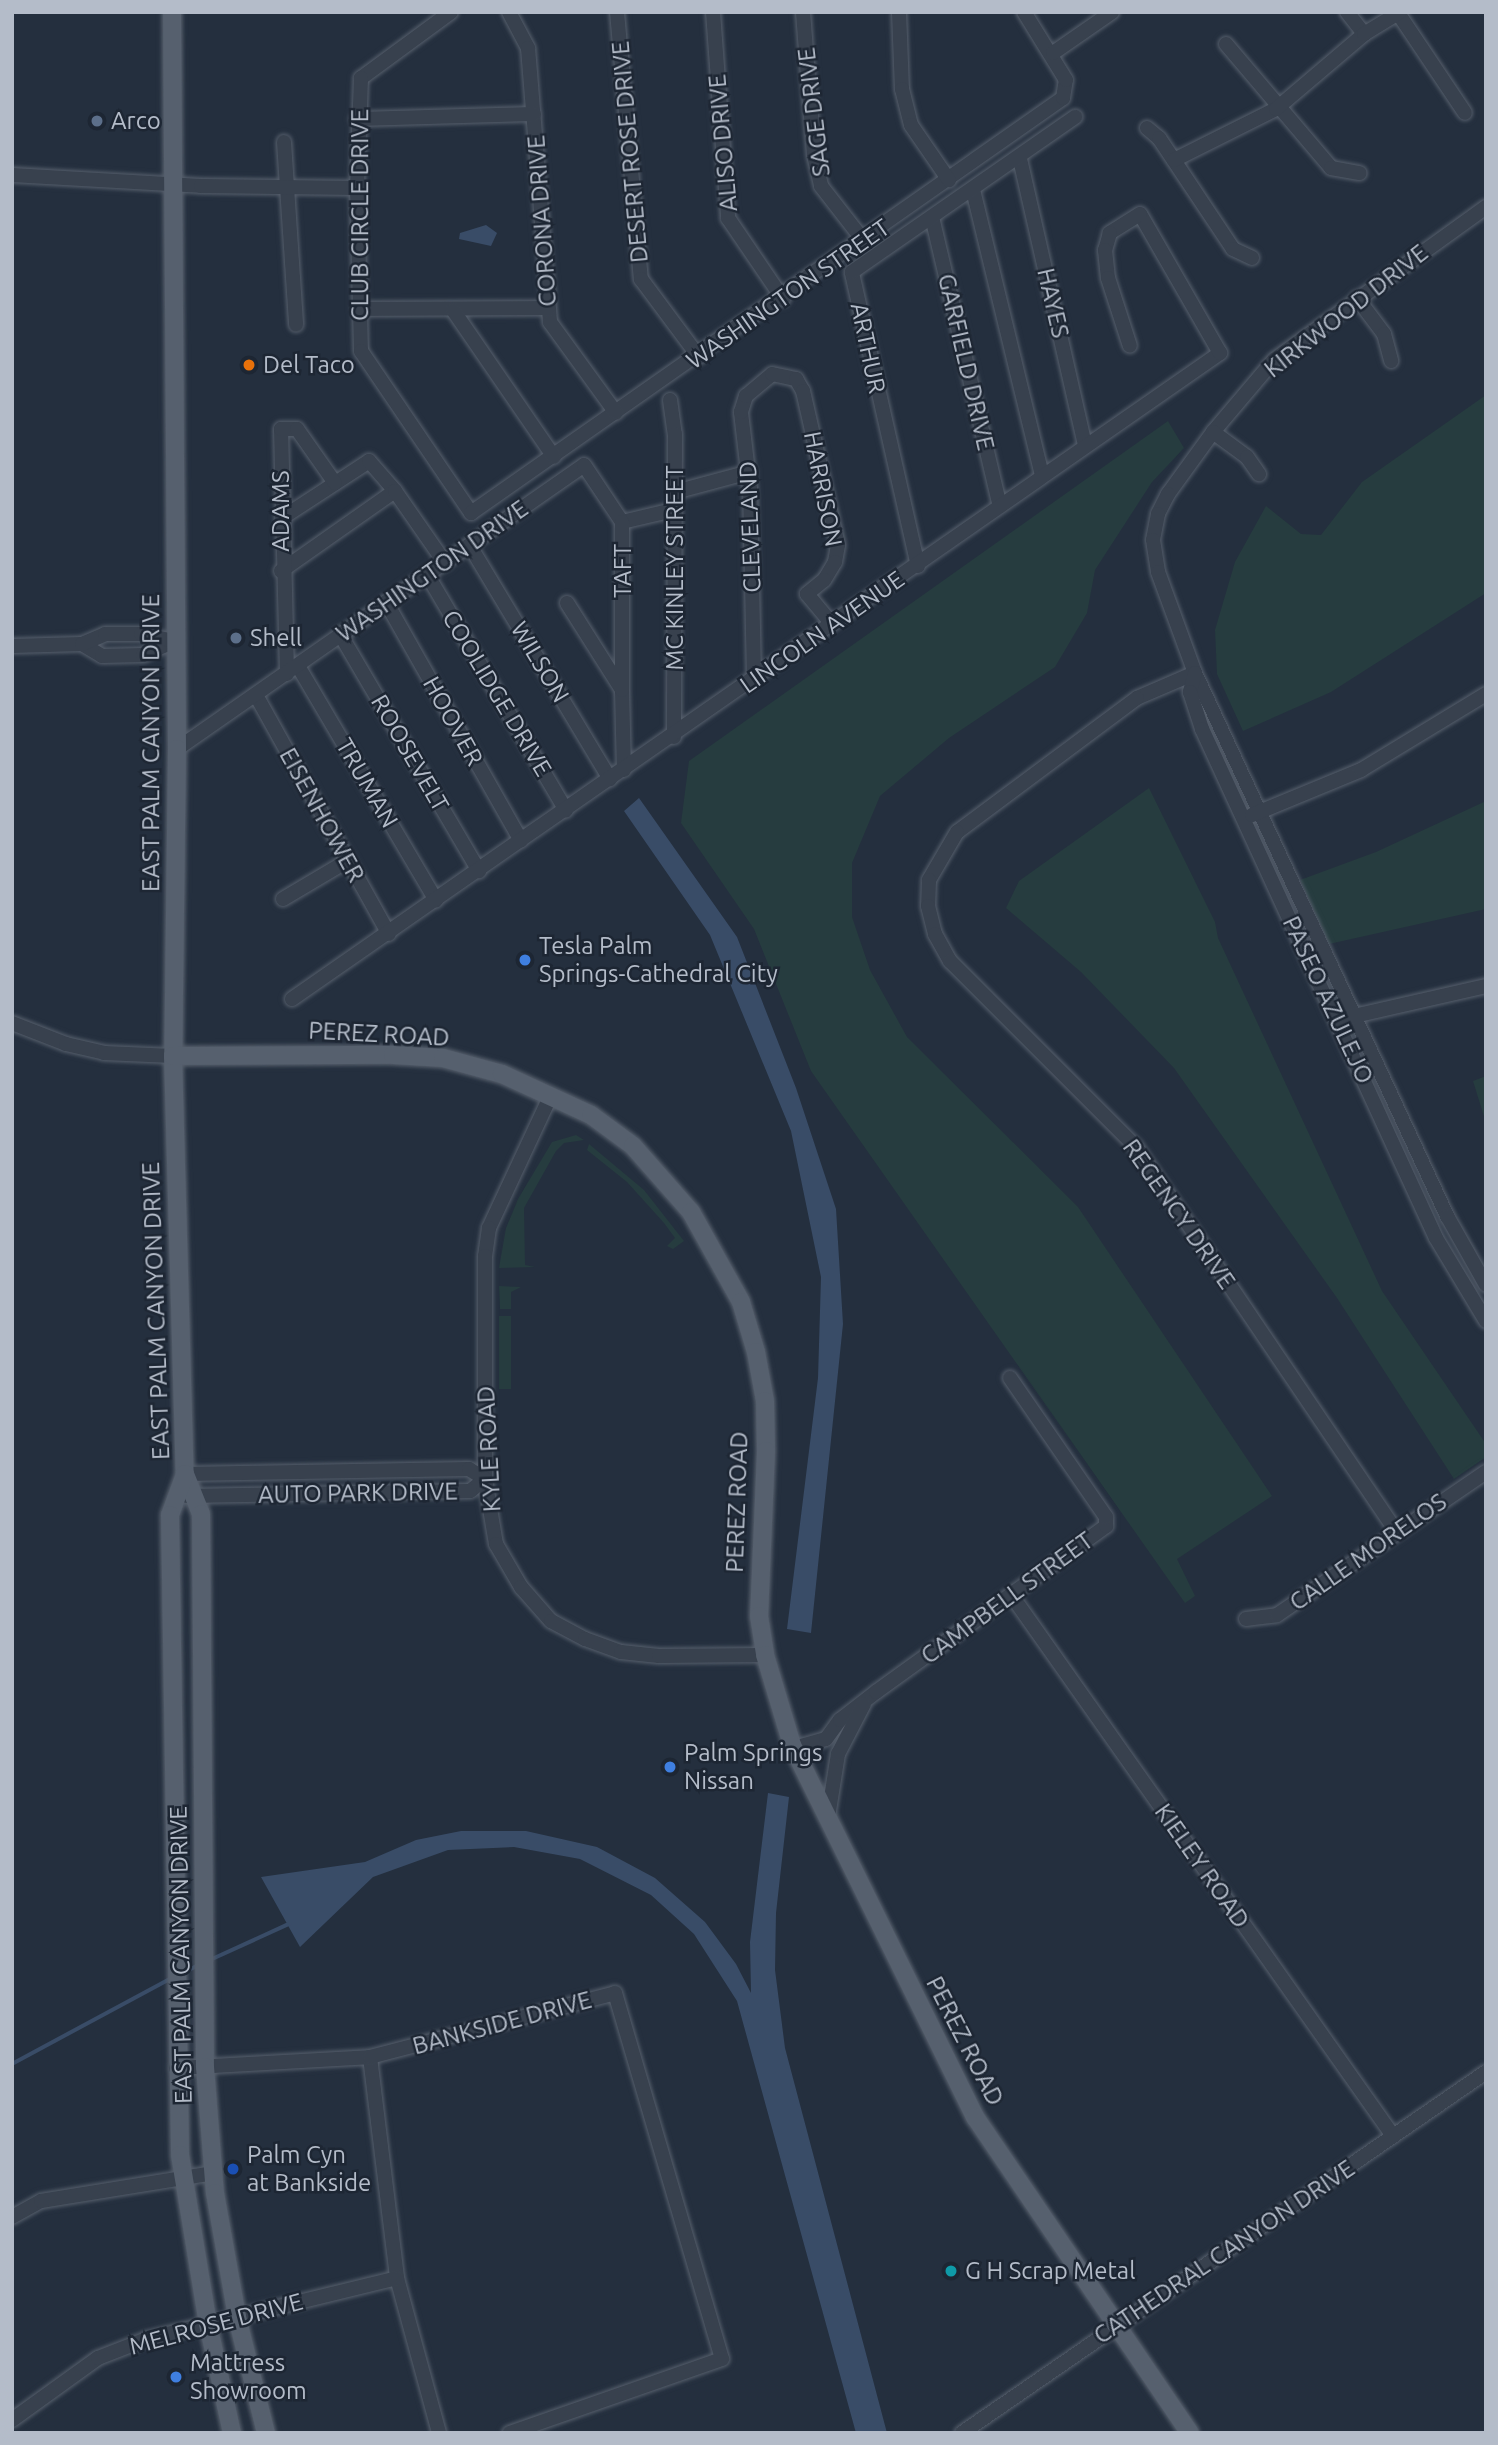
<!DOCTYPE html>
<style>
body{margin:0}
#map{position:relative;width:1498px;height:2445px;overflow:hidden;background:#242f3e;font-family:Ubuntu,sans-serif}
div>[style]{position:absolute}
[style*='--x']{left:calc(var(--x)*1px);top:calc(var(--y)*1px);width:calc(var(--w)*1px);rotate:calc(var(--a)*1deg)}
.green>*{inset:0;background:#263c3f;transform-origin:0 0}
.water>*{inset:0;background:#394c67}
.stream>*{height:3.5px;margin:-1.75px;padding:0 1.75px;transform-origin:1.75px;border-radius:1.75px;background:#394c67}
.roads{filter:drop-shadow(0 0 2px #565f6c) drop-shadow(0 0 2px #565f6c)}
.minor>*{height:14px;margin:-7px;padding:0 7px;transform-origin:7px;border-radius:7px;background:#38414e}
.major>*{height:18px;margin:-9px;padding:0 9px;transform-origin:9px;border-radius:9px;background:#56606e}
.dots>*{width:19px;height:19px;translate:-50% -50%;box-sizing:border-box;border:4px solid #1d2633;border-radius:50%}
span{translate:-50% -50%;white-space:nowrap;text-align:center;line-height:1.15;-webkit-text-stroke:5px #1d2633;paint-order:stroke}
.street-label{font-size:24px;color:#b4bcc9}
.poi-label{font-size:24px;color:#b4bcc9}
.left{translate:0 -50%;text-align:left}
.frame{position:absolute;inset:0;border:14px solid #b4bcc9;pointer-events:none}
</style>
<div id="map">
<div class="green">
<div style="clip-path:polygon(1486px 395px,1486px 593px,1331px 692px,1243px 731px,1217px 674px,1215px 630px,1235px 562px,1266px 506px,1301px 534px,1321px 535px,1362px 482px)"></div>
<div style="clip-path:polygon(1168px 421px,1184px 448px,1152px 482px,1095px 570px,1087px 613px,1055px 667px,949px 738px,880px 796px,852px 863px,852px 917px,870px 970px,907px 1037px,1078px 1207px,1272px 1496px,1177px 1559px,1195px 1596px,1185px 1603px,811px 1071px,754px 929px,681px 823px,689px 761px)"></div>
<div style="clip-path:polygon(1149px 788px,1215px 922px,1218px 938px,1382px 1291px,1486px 1444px,1486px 1457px,1454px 1479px,1337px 1298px,1174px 1068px,1081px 972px,1006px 908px,1019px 881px)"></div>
<div style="clip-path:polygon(1486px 801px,1486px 909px,1329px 944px,1300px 880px,1376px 852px)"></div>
<div style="clip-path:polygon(1486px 1076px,1486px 1123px,1473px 1081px)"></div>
<div style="clip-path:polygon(576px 1135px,584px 1140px,564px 1143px,556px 1151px,524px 1208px,525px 1265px,535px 1267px,499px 1268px,506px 1228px,518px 1199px,552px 1142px)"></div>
<div style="clip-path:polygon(589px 1144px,644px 1190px,684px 1241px,673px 1249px,667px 1246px,675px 1238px,664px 1223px,627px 1182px,587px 1150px)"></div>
<div style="clip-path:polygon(499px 1286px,521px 1287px,511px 1292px,511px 1309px,500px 1309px)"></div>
<div style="left:499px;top:1316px;width:12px;height:73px"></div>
</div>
<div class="water">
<div style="clip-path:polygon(486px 225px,497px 233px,491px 246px,459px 239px,460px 233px)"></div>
<div style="clip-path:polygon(639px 798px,737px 937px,796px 1088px,836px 1209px,843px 1324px,811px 1633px,787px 1629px,818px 1378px,821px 1277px,791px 1131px,710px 935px,624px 811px)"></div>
<div style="clip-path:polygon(768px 1793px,789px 1797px,776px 1913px,775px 1970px,785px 2048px,887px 2433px,856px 2433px,737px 2001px,694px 1934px,651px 1895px,580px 1859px,514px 1847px,448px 1850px,373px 1877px,300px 1947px,261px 1877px,365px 1862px,416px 1840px,461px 1831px,526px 1831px,597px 1847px,655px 1878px,705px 1922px,736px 1964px,751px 1993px,750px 1942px)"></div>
</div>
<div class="stream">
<div style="--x:210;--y:1960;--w:87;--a:-24.5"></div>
<div style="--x:182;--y:1973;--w:17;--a:-25"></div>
<div style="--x:12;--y:2064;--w:182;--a:-28.3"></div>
</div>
<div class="roads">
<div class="minor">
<div style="--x:451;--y:12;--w:112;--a:143.7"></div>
<div style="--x:361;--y:78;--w:110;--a:92.1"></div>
<div style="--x:357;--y:188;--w:163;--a:88.6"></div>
<div style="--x:361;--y:351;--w:196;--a:55.8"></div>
<div style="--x:471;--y:513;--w:723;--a:-35.03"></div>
<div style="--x:1063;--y:98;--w:18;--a:-81"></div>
<div style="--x:1066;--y:80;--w:80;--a:-121.7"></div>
<div style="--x:509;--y:12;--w:41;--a:62.2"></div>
<div style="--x:528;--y:48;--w:275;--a:85.4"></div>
<div style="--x:550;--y:322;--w:112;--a:54"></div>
<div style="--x:617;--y:12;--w:268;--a:84.9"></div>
<div style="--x:641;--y:279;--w:97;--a:53.4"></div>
<div style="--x:713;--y:12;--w:207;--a:85.8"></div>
<div style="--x:728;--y:218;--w:98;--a:55.8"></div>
<div style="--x:803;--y:12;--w:143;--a:85.6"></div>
<div style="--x:814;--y:155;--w:32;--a:77"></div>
<div style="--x:821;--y:186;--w:68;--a:52.1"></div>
<div style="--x:899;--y:12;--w:77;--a:87.8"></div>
<div style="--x:902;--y:89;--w:37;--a:76"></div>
<div style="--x:911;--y:125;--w:67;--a:55.4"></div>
<div style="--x:1347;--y:12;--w:28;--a:52"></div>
<div style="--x:1398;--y:13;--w:120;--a:56.2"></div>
<div style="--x:1226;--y:44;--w:162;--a:49.7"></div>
<div style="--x:1331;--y:168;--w:29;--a:10"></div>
<div style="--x:1053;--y:53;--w:72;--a:-34.8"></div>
<div style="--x:357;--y:119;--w:177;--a:-1.6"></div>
<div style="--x:1147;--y:128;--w:16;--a:40"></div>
<div style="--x:1159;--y:138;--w:133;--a:56.3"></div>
<div style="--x:1233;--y:249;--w:21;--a:25"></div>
<div style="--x:284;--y:142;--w:183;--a:86.2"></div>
<div style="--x:1020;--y:159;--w:294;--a:77.2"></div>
<div style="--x:1174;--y:160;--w:114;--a:-26.6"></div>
<div style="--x:1276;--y:109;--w:116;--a:-40.4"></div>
<div style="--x:1364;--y:34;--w:42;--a:-31.4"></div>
<div style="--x:12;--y:175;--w:189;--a:3.3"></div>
<div style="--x:201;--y:186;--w:156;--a:0.7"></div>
<div style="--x:973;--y:190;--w:294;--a:76.4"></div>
<div style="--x:1486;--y:207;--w:261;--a:144.2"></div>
<div style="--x:1274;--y:360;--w:94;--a:130.3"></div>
<div style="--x:1213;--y:432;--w:77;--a:126"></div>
<div style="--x:1168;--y:494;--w:22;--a:117"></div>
<div style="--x:1158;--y:514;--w:26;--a:101"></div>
<div style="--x:1153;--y:540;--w:32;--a:81"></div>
<div style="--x:1158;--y:572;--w:108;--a:69.9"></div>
<div style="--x:1195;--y:673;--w:599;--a:65.1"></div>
<div style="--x:1447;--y:1216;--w:79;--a:60.5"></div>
<div style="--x:932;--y:217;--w:297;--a:76.8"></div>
<div style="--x:1357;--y:298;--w:45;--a:53.1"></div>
<div style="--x:1384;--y:334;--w:28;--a:75"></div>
<div style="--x:359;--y:309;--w:189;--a:-0.3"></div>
<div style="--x:453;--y:310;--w:178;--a:55.5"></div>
<div style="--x:670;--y:400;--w:34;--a:82"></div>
<div style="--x:675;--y:434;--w:303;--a:90.2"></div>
<div style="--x:1213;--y:432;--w:42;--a:36.3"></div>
<div style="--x:1247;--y:457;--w:21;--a:55"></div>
<div style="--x:675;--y:492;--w:77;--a:-15.1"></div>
<div style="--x:282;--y:518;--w:104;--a:-33.2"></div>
<div style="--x:369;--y:461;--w:40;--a:49"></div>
<div style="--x:622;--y:522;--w:52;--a:-13.2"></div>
<div style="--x:470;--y:546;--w:272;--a:59"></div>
<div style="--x:918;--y:566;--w:301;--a:-102.7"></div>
<div style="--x:852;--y:272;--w:272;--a:-34.8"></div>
<div style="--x:281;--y:571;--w:139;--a:-35.1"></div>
<div style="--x:395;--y:491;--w:88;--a:55.2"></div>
<div style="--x:428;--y:576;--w:272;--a:59.5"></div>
<div style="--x:386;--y:602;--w:274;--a:60.5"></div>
<div style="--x:567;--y:603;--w:103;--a:57.7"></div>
<div style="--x:622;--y:690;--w:80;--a:88.6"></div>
<div style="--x:340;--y:634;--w:275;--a:59.6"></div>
<div style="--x:82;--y:644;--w:23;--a:31"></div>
<div style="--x:102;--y:656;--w:41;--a:-1.4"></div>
<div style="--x:143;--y:655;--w:35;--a:-24"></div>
<div style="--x:12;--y:646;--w:70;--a:-1.6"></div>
<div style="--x:82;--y:644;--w:25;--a:-23"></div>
<div style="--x:105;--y:634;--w:36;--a:0"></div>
<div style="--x:141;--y:634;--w:35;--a:12"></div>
<div style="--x:298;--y:666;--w:272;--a:59.5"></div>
<div style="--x:1195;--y:673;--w:63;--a:156.7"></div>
<div style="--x:1137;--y:698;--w:224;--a:143.3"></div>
<div style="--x:957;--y:832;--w:56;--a:120.3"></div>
<div style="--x:929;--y:880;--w:26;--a:92"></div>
<div style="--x:928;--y:906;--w:29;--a:76"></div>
<div style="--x:935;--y:934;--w:31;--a:61"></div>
<div style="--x:950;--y:961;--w:263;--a:45"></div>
<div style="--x:1136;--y:1147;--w:465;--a:55.9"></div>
<div style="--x:1195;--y:673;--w:20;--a:105"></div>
<div style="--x:1190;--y:692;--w:39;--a:72"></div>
<div style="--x:1202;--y:729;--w:560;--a:65.31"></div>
<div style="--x:1436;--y:1238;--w:97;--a:58.9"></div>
<div style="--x:287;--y:674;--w:245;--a:-91.4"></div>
<div style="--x:281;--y:429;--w:16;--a:0"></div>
<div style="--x:297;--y:429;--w:66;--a:54.9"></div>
<div style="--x:754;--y:678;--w:189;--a:-91.2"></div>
<div style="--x:750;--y:489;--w:78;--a:-96.7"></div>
<div style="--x:741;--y:412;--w:17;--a:-73"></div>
<div style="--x:746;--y:396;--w:34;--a:-40"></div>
<div style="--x:772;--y:374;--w:25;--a:12"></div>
<div style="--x:796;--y:379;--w:14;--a:60"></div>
<div style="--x:803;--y:391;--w:158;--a:77.2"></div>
<div style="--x:838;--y:545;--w:17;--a:100"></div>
<div style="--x:835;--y:562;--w:21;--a:121"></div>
<div style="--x:824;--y:580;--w:22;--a:141"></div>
<div style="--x:807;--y:594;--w:39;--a:50"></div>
<div style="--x:257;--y:697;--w:271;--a:60.9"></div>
<div style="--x:177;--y:749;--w:496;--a:-34.9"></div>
<div style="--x:584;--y:465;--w:69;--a:56.3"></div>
<div style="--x:622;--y:522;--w:168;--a:90"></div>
<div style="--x:1252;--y:815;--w:118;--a:-22.4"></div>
<div style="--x:1361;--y:770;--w:146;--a:-31.3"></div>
<div style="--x:283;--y:899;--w:74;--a:-30.7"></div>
<div style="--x:292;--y:999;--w:1131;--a:-34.84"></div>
<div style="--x:1220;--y:353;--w:160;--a:-119.9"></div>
<div style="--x:1140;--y:214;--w:36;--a:148"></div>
<div style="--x:1110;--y:233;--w:18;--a:106"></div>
<div style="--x:1105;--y:250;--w:28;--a:84"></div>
<div style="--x:1108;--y:278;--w:71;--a:72.1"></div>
<div style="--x:1345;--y:1018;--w:145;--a:-12.8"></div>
<div style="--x:12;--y:1023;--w:58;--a:21.3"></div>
<div style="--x:66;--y:1044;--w:39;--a:13"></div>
<div style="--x:104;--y:1053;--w:69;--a:2.5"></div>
<div style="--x:551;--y:1095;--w:147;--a:115"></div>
<div style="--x:489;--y:1228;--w:28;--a:98"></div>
<div style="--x:485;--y:1256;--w:223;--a:90"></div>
<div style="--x:485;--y:1479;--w:66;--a:80.4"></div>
<div style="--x:496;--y:1544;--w:50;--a:59.8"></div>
<div style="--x:521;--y:1587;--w:45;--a:48.6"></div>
<div style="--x:551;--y:1621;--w:38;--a:28"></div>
<div style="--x:585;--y:1639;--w:38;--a:20"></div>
<div style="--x:621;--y:1652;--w:38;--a:6"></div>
<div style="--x:659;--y:1656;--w:106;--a:-0.5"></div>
<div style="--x:185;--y:1474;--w:284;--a:-1"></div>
<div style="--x:469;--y:1469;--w:19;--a:32"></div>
<div style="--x:485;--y:1479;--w:19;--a:141"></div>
<div style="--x:470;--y:1491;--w:283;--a:179"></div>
<div style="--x:1012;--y:1596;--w:661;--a:54.79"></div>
<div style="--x:1246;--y:1619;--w:31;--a:-7"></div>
<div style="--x:1277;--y:1615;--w:253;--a:-34.4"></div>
<div style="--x:794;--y:1748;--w:33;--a:-16"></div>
<div style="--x:826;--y:1739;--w:24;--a:-54"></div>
<div style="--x:840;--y:1720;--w:46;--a:-37.9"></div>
<div style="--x:876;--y:1692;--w:284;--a:-35.8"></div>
<div style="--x:1106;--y:1526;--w:9;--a:-90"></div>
<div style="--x:1106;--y:1517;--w:169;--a:-124.6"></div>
<div style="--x:828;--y:1817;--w:64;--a:-81"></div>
<div style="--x:838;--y:1754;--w:56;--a:-62.5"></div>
<div style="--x:370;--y:2057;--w:223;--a:83"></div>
<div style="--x:397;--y:2278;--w:161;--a:74.8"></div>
<div style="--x:176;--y:2068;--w:194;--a:-3.2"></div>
<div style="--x:370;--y:2057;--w:253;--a:-14.6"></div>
<div style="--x:615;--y:1993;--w:381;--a:73.7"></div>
<div style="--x:722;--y:2359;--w:225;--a:160.8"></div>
<div style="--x:12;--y:2217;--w:33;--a:-29"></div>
<div style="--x:41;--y:2201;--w:175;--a:-9.2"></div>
<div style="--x:12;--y:2420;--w:106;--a:-35.8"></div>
<div style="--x:98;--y:2358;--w:53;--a:-21.2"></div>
<div style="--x:147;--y:2339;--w:257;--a:-13.7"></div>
<div style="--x:962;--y:2433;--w:636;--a:-34.56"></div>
</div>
<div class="major">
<div style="--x:172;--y:12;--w:737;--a:89.61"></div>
<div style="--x:177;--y:749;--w:307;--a:90.7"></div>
<div style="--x:173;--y:1056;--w:418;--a:88.4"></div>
<div style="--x:185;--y:1474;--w:43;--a:68.2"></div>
<div style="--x:201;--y:1514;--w:553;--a:89.59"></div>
<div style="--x:205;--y:2067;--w:126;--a:85.5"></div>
<div style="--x:215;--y:2193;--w:126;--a:79.9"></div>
<div style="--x:237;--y:2317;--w:120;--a:76"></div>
<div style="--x:173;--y:1056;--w:220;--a:-0.3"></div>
<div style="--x:393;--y:1055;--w:50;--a:3.4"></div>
<div style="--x:443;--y:1058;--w:61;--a:15.2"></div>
<div style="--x:502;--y:1074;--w:98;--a:24.7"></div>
<div style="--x:591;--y:1115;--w:52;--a:36.4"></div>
<div style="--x:633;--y:1146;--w:88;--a:48.7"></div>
<div style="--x:691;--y:1212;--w:103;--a:60.9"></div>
<div style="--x:741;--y:1302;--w:52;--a:73.3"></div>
<div style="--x:756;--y:1352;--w:50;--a:79.6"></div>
<div style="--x:765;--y:1401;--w:50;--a:88.9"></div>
<div style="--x:766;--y:1451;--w:165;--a:92.4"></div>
<div style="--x:759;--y:1616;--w:39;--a:81"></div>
<div style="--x:765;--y:1655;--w:94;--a:73.3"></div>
<div style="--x:792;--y:1745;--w:415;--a:63.8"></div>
<div style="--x:975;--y:2117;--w:382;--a:55.8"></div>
<div style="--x:185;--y:1474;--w:44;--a:110.1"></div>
<div style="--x:170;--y:1515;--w:640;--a:89.1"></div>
<div style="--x:180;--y:2155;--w:171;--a:80.6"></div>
<div style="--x:208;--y:2324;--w:112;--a:77.6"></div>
</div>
</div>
<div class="dots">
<div style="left:97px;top:121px;background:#5c6f8a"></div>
<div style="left:249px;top:365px;background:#e8710a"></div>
<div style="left:236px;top:638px;background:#5c6f8a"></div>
<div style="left:525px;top:960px;background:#3f7fe0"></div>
<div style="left:670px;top:1767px;background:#3f7fe0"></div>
<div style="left:233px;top:2169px;background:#1a4fb4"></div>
<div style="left:951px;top:2271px;background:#0f9aa8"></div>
<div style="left:176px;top:2377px;background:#3f7fe0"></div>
</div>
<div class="street-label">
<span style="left:814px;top:112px;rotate:-97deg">SAGE DRIVE</span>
<span style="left:723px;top:143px;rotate:-95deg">ALISO DRIVE</span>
<span style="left:630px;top:152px;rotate:-95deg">DESERT ROSE DRIVE</span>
<span style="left:360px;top:215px;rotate:-90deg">CLUB CIRCLE DRIVE</span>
<span style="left:542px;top:221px;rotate:-94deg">CORONA DRIVE</span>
<span style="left:788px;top:294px;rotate:-35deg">WASHINGTON STREET</span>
<span style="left:1053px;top:303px;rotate:77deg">HAYES</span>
<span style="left:1346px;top:311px;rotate:-38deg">KIRKWOOD DRIVE</span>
<span style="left:868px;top:348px;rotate:78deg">ARTHUR</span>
<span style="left:966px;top:362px;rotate:77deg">GARFIELD DRIVE</span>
<span style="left:823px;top:489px;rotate:79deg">HARRISON</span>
<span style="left:281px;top:511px;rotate:-90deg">ADAMS</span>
<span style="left:750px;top:527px;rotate:-92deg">CLEVELAND</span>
<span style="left:675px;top:568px;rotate:-90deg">MC KINLEY STREET</span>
<span style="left:432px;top:571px;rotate:-35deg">WASHINGTON DRIVE</span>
<span style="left:623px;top:571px;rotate:-90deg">TAFT</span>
<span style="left:822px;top:632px;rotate:-35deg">LINCOLN AVENUE</span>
<span style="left:540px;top:662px;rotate:59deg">WILSON</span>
<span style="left:497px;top:693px;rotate:59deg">COOLIDGE DRIVE</span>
<span style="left:453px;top:721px;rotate:61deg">HOOVER</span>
<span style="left:151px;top:743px;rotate:-90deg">EAST PALM CANYON DRIVE</span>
<span style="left:410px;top:753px;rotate:60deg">ROOSEVELT</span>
<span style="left:367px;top:783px;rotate:60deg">TRUMAN</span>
<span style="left:322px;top:815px;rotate:61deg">EISENHOWER</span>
<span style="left:1328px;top:1000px;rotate:65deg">PASEO AZULEJO</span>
<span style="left:379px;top:1034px;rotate:3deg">PEREZ ROAD</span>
<span style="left:1179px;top:1214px;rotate:55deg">REGENCY DRIVE</span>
<span style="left:156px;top:1311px;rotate:-92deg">EAST PALM CANYON DRIVE</span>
<span style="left:489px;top:1449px;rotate:-93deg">KYLE ROAD</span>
<span style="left:358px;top:1493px;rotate:-1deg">AUTO PARK DRIVE</span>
<span style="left:737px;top:1502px;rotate:-88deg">PEREZ ROAD</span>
<span style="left:1368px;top:1552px;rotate:-35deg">CALLE MORELOS</span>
<span style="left:1007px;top:1598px;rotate:-36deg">CAMPBELL STREET</span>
<span style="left:1202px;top:1866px;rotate:55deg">KIELEY ROAD</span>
<span style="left:181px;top:1955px;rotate:-91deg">EAST PALM CANYON DRIVE</span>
<span style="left:502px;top:2023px;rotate:-15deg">BANKSIDE DRIVE</span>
<span style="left:965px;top:2041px;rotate:63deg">PEREZ ROAD</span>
<span style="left:1224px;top:2252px;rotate:-34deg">CATHEDRAL CANYON DRIVE</span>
<span style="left:216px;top:2324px;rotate:-15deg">MELROSE DRIVE</span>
</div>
<div class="poi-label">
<span class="left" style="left:111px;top:121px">Arco</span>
<span class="left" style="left:263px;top:365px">Del Taco</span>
<span class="left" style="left:250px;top:638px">Shell</span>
<span class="left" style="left:539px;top:960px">Tesla Palm<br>Springs-Cathedral City</span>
<span class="left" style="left:684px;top:1767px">Palm Springs<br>Nissan</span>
<span class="left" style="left:247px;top:2169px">Palm Cyn<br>at Bankside</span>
<span class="left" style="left:965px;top:2271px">G H Scrap Metal</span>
<span class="left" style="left:190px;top:2377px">Mattress<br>Showroom</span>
</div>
<div class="frame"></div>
</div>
